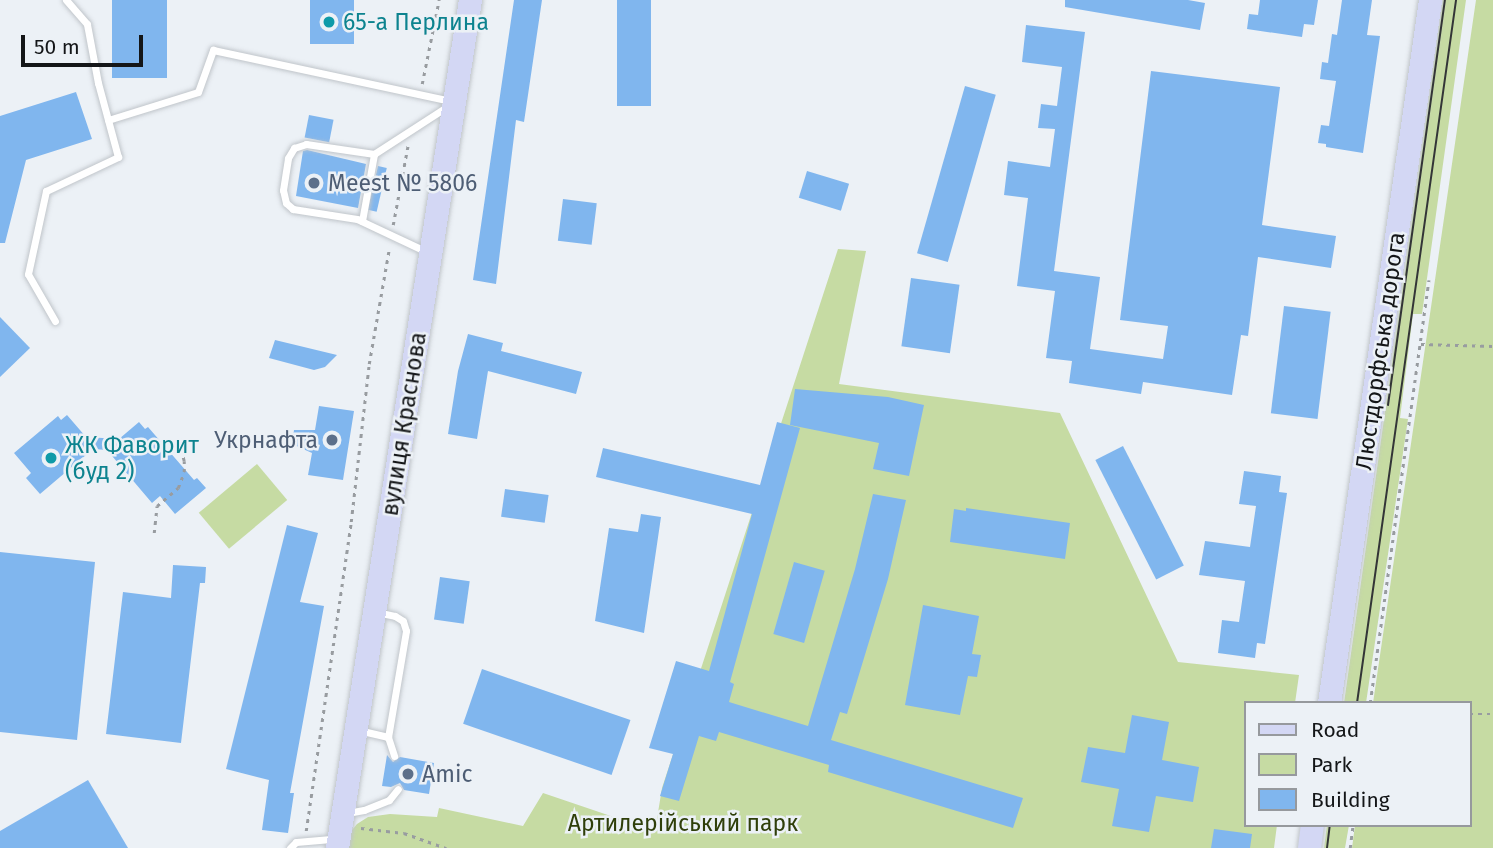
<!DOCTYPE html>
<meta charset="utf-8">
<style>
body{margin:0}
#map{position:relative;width:1493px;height:848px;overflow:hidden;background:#ecf1f6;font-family:"Fira Sans",sans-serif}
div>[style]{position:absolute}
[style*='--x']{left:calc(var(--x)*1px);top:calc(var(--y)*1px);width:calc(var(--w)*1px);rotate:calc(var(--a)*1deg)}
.green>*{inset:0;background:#c6dba3;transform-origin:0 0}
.building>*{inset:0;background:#80b6ee;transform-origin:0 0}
.path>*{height:2.5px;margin-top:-1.25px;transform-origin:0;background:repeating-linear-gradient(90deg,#989ca0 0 3.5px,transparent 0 8.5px)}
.roads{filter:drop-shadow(0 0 2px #c0c5ca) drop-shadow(0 0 2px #c0c5ca)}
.service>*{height:7px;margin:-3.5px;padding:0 3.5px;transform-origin:3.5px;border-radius:3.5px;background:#fff}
.primary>*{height:23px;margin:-11.5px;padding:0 11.5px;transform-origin:11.5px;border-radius:11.5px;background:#d3d7f4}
.tram>*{height:2px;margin:-1px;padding:0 1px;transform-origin:1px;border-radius:1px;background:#333537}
.dots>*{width:19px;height:19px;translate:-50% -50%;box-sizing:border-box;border:4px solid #ecf1f6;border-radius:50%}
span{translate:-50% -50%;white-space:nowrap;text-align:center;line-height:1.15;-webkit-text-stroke:5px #ecf1f6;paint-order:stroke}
.culture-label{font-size:23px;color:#0d838f}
.left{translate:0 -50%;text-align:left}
.service-label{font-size:23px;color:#4e5e75}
.right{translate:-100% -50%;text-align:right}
.street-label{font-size:23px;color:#141618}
.park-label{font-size:23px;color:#2f3f0a}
.legend{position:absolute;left:1244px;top:701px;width:228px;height:126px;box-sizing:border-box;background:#ecf1f6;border:2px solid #96999d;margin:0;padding:9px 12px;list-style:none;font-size:21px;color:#141618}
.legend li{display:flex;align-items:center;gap:14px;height:35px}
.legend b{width:35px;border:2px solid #96999d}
.scale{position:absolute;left:21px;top:35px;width:122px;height:32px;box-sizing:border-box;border:4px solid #141618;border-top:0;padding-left:9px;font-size:21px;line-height:24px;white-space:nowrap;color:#141618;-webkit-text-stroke:5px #ecf1f6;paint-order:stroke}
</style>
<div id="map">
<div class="green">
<div style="clip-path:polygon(1443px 0,1466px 0,1422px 314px,1413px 314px,1400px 418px,1408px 419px,1366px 703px,1344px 703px)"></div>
<div style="clip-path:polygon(1476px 0,1493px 0,1493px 848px,1352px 848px,1355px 825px,1470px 825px,1470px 703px,1373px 703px)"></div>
<div style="clip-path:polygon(838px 249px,866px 251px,839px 384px,1060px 413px,1178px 662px,1299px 675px,1295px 703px,1246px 703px,1246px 825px,1277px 825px,1274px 848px,343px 848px,344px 840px,357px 824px,368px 817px,390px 814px,437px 817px,439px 808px,523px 826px,543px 793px,655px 831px,662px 788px)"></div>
<div style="left:257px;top:464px;width:47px;height:76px;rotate:50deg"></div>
<div style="clip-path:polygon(1327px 825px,1349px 825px,1345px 848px,1324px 848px)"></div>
</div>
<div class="building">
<div style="left:112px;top:0;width:55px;height:78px"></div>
<div style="left:310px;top:0;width:44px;height:44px"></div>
<div style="clip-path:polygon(514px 0,542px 0,524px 122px,516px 120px,496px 284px,473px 280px)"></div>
<div style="left:617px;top:0;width:34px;height:106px"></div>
<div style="clip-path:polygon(1065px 0,1188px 0,1205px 3px,1200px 30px,1065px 7px)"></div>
<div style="clip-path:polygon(1260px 0,1318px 0,1314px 25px,1304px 24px,1302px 37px,1247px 29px,1249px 14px,1258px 15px)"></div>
<div style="clip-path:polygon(1342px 0,1372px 0,1367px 35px,1380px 36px,1363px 153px,1326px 147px,1326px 144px,1318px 143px,1321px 125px,1329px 126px,1336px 81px,1320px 79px,1322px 62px,1328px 63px,1332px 34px,1337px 35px)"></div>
<div style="clip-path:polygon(1026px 25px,1085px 32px,1054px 271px,1100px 277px,1090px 349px,1163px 359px,1168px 326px,1120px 320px,1151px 71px,1280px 87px,1262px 225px,1336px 236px,1331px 268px,1258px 257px,1248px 336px,1241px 335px,1232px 395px,1143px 382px,1141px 394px,1069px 383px,1072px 361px,1046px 358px,1055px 291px,1017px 286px,1028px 198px,1004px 195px,1008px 161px,1050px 167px,1055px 129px,1038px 128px,1041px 104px,1057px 106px,1062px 67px,1022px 62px)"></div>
<div style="left:965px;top:86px;width:32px;height:174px;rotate:16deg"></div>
<div style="clip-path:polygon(76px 92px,92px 139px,26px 160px,5px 243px,0 243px,0 116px)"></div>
<div style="left:309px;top:115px;width:25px;height:23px;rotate:11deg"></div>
<div style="clip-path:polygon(307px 150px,366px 164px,358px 208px,296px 196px,303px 151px)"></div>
<div style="left:378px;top:166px;width:9px;height:45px;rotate:13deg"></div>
<div style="left:807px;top:171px;width:44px;height:28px;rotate:17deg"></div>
<div style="left:563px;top:199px;width:34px;height:42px;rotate:7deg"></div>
<div style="left:911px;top:278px;width:49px;height:69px;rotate:8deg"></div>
<div style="left:1284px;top:306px;width:47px;height:108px;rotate:7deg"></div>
<div style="clip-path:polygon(0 317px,30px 348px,0 377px)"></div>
<div style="clip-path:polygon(468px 334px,503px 343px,501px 351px,582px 372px,576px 394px,488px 371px,477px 439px,448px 434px,458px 371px)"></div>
<div style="clip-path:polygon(275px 340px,337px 355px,325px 367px,314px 370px,269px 358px)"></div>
<div style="clip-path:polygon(795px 389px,888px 397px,924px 405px,909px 476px,873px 469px,879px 443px,790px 425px)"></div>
<div style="clip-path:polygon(319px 406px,354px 411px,343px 480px,308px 475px,312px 453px,292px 444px,294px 430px,315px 430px)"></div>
<div style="clip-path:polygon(67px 415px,86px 437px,119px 439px,139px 422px,145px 429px,148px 427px,194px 480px,197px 478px,206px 488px,175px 514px,160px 496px,152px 503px,107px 450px,93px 449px,40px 494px,26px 478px,31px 473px,14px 453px,58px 416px,61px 420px)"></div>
<div style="clip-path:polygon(777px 422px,800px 428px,730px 682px,734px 684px,729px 702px,808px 726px,855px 569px,873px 494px,906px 500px,888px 579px,847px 714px,840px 712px,831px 740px,1023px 798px,1013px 828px,828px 772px,829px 765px,719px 732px,716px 741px,699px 736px,679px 801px,660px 796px,673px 754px,649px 748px,676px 661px,709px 671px,752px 514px,596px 477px,603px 448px,760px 485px)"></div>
<div style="left:1123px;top:446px;width:134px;height:31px;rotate:63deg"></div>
<div style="clip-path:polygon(1244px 471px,1281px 476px,1279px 492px,1287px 493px,1265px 644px,1257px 643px,1255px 658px,1218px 653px,1222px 620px,1239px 622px,1245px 581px,1199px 575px,1205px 541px,1250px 547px,1256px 506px,1239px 504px)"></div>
<div style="left:505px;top:489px;width:44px;height:28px;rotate:8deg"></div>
<div style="clip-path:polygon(966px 508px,1070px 523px,1065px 559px,950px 542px,954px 509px,966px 511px)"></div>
<div style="clip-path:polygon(641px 514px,661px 517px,644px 633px,595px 621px,609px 528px,638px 532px)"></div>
<div style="clip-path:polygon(287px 525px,318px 533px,300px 602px,324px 606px,290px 793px,294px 793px,288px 833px,262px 830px,269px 780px,226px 769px)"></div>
<div style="clip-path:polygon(0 552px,95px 562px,77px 740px,0 732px)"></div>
<div style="left:794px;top:562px;width:32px;height:75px;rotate:16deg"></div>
<div style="clip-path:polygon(173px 565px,206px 567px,205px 583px,200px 583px,181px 743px,106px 734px,123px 592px,171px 598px)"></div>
<div style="left:440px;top:577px;width:30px;height:43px;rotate:8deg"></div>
<div style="clip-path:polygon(923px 605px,979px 616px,972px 654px,981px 655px,977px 677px,968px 676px,960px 715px,905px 705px)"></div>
<div style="left:482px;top:669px;width:157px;height:58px;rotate:19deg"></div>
<div style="clip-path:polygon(1132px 715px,1169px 722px,1162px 760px,1199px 767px,1193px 802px,1156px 796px,1149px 832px,1112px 826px,1119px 789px,1081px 782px,1088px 747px,1125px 753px)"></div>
<div style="clip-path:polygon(387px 755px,393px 762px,400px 757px,434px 763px,429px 794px,404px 790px,400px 783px,391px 787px,382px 786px)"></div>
<div style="clip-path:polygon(88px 780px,128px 848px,0 848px,0 831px)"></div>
<div style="clip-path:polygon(1214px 829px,1252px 834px,1250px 848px,1211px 848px)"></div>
</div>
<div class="path">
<div style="--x:422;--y:84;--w:86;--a:-78.6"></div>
<div style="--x:393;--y:225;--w:81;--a:-79.4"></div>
<div style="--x:1421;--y:344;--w:72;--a:1.6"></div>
<div style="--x:154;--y:533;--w:27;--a:-84"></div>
<div style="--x:157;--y:506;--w:28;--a:-41"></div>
<div style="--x:178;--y:488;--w:17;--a:-69"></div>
<div style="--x:184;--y:472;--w:11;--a:-90"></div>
<div style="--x:184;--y:461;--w:22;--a:-106"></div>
<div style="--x:1370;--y:703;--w:427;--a:-82.1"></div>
<div style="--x:1470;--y:714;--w:23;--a:0"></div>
<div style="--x:361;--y:828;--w:43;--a:6.6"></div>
<div style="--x:404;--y:833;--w:45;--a:19.7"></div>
<div style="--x:306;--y:831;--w:312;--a:-81.7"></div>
<div style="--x:351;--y:522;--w:159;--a:-83.5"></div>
<div style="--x:369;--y:364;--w:117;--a:-80.1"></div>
<div style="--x:1350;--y:848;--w:23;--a:-83"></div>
</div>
<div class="roads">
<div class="service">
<div style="--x:108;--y:120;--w:94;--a:-17.3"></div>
<div style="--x:198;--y:92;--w:45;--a:-70.3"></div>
<div style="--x:213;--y:50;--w:242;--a:12.1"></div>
<div style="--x:362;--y:221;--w:68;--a:-79.8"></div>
<div style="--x:425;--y:251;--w:75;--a:-154.8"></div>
<div style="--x:357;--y:219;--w:65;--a:-171.1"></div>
<div style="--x:293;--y:209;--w:9;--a:-139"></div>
<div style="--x:286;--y:203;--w:13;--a:-103"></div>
<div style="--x:283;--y:190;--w:32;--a:-81"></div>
<div style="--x:288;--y:158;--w:12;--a:-59"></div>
<div style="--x:294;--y:148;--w:13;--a:-18"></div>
<div style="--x:306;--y:144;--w:69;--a:8.4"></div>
<div style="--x:374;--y:154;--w:88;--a:-33"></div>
<div style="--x:55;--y:321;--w:54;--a:-119.9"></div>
<div style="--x:28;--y:274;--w:85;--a:-77.8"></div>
<div style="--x:46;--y:191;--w:80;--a:-25.3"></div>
<div style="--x:118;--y:157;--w:77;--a:-105.1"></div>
<div style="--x:98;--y:83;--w:60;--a:-100.6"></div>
<div style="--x:87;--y:24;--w:32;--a:-131"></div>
<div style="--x:376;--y:612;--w:19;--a:12"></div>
<div style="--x:395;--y:616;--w:9;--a:32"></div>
<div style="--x:403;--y:621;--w:10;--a:73"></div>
<div style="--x:406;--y:631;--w:108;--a:99.6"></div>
<div style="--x:388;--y:737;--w:20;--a:72"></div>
<div style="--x:358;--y:730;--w:31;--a:13"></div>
<div style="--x:347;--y:813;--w:17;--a:-10"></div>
<div style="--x:364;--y:810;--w:27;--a:-22"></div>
<div style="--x:389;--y:800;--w:14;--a:-51"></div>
<div style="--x:290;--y:848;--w:8;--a:-45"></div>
<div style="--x:296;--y:842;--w:38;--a:-5"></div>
</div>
<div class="primary">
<div style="--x:1329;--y:703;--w:710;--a:-81.82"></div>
<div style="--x:337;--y:848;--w:858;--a:-81.09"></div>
<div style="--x:1309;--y:848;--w:23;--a:-83"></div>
</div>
</div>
<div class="tram">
<div style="--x:1388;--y:405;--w:409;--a:-82"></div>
<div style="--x:1357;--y:703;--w:710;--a:-81.98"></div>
<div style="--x:1327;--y:848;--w:23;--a:-83"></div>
</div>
<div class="dots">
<div style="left:329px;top:22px;background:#0f9aa8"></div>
<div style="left:314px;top:183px;background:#5c6f8a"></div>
<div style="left:332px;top:440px;background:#5c6f8a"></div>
<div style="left:51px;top:458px;background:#0f9aa8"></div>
<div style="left:408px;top:774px;background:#5c6f8a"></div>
</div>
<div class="culture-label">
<span class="left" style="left:343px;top:22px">65-а Перлина</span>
<span class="left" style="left:65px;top:458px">ЖК Фаворит<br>(буд 2)</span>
</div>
<div class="service-label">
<span class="left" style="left:328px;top:183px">Meest № 5806</span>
<span class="right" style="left:318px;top:440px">Укрнафта</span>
<span class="left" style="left:422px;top:774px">Amic</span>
</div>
<div class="street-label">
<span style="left:1380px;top:351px;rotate:-82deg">Люстдорфська дорога</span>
<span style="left:404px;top:424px;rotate:-81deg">вулиця Краснова</span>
</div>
<div class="park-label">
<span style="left:683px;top:823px">Артилерійський парк</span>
</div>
<ul class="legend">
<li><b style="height:9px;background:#d3d7f4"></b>Road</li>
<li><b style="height:19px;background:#c6dba3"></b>Park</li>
<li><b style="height:19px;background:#80b6ee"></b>Building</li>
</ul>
<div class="scale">50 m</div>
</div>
